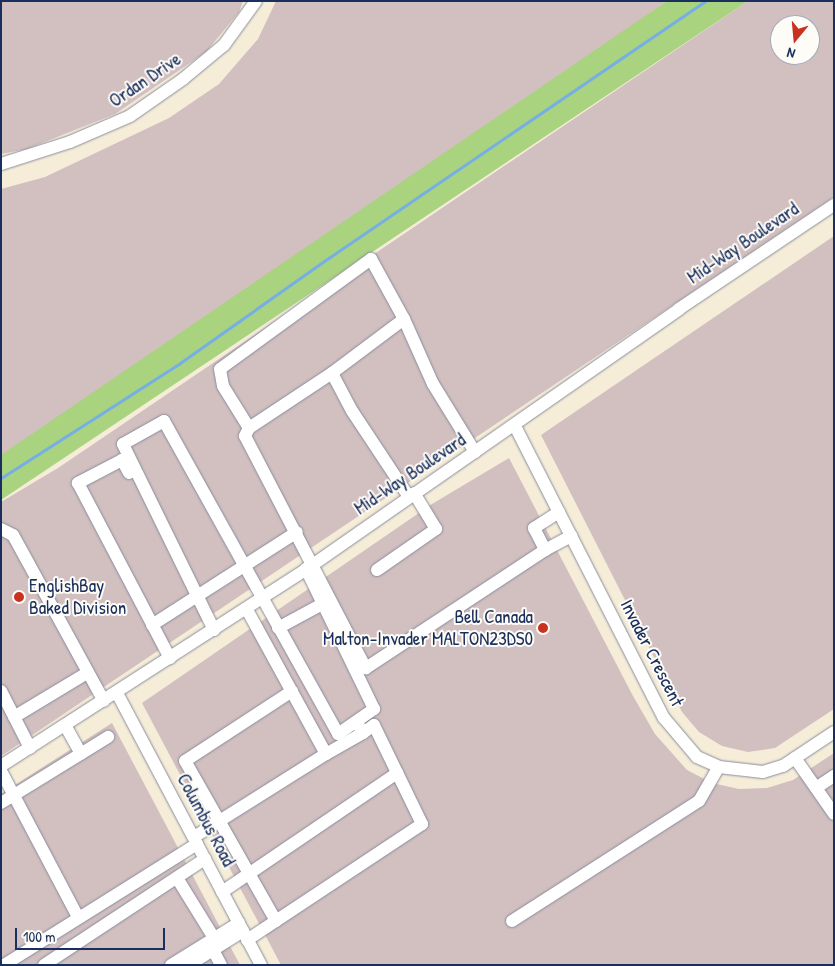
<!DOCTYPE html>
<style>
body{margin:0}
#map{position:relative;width:835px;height:966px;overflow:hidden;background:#f6edd9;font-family:"Patrick Hand",sans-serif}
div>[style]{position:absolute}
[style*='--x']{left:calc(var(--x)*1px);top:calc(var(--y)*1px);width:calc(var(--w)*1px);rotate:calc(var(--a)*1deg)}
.industrial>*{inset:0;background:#d2bfc0}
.green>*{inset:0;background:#a9d37f}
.stream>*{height:3px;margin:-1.5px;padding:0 1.5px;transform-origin:1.5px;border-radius:1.5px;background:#76aee5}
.roads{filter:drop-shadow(0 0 1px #888e9c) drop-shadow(0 0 1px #888e9c)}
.minor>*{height:12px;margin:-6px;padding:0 6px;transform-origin:6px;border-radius:6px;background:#fff}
.dots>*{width:14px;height:14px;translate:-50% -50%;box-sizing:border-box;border:2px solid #fdfcf7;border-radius:50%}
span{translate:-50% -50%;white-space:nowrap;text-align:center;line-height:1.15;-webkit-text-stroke:4px #fdfcf7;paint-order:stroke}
.street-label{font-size:19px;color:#1b2f5e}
.poi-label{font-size:19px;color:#1b2f5e}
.left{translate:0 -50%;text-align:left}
.right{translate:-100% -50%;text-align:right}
.frame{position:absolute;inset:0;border:2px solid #1b2f5e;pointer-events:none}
.north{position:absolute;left:770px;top:15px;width:50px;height:50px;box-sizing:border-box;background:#fdfcf7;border:1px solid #a3aaba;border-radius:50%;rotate:197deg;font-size:14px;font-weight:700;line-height:20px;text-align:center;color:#1b2f5e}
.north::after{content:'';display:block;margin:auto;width:18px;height:22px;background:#c8321e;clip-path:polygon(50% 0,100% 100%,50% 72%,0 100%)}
.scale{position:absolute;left:15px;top:928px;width:150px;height:22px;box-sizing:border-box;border:2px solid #1b2f5e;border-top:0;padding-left:6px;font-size:15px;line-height:18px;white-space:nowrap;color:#1b2f5e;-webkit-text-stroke:4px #fdfcf7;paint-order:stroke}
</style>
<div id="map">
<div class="industrial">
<div style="clip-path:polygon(1px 1px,243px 1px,239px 12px,206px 52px,115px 114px,27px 149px,1px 154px)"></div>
<div style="clip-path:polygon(276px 1px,667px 1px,376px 207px,1px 457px,1px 189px,45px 177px,169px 118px,219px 84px,258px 39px)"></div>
<div style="clip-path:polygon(evenodd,748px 1px,834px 1px,834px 197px,1px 756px,1px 502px,58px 468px,748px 1px,780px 25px,810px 25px,810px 55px,780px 55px,780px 25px)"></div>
<div style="clip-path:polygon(834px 236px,834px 709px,775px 748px,748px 752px,722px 746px,699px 732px,682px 712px,541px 435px)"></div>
<div style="clip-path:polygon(509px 458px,633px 696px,655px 734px,687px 770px,712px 783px,739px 789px,767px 788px,793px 780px,834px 753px,834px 965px,281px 965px,142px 703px,432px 504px)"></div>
<div style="clip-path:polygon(112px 723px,240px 965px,1px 965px,1px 794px)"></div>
</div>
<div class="green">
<div style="clip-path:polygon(667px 1px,748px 1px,1px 500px,1px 455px)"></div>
</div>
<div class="stream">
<div style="--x:1;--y:478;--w:213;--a:-32.7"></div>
<div style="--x:180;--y:363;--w:180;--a:-35.3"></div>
<div style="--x:327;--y:259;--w:458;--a:-34.3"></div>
</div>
<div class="roads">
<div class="minor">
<div style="--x:1;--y:164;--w:72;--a:-17.7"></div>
<div style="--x:70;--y:142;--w:65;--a:-23.4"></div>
<div style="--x:130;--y:116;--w:65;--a:-34.9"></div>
<div style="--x:183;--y:79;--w:53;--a:-39.7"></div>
<div style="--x:224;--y:45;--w:54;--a:-54"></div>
<div style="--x:332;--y:373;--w:100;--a:146.5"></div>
<div style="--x:249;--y:428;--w:49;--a:-121.8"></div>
<div style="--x:223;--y:386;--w:17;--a:-100"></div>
<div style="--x:220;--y:369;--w:187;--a:-36.1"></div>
<div style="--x:371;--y:259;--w:68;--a:61.2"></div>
<div style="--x:515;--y:426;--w:328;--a:63"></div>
<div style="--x:664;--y:718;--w:51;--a:49.8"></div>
<div style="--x:697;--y:757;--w:24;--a:24"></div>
<div style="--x:719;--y:767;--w:44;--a:6.5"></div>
<div style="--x:763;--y:772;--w:21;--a:-17"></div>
<div style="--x:783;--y:766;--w:61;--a:-33.7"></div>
<div style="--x:249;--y:428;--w:9;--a:117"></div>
<div style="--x:245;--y:436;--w:262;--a:62.5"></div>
<div style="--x:366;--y:668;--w:214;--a:-33.4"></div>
<div style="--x:129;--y:473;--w:15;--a:-118"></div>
<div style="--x:122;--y:460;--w:50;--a:152.4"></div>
<div style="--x:78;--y:483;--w:198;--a:62.3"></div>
<div style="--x:409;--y:497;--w:103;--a:-123.5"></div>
<div style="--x:352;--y:411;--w:43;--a:-117.8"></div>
<div style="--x:332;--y:373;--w:90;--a:-36.9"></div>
<div style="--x:404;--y:319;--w:71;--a:66"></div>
<div style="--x:433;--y:384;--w:80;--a:58.3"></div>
<div style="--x:559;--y:512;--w:30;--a:147"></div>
<div style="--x:534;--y:528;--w:25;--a:63"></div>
<div style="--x:545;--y:550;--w:30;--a:-28"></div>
<div style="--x:1;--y:529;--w:13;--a:27"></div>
<div style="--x:13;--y:535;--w:189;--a:61.3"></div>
<div style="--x:377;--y:570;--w:72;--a:-34.8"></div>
<div style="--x:436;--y:529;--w:42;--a:-121.4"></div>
<div style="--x:152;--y:625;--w:172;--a:-32.7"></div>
<div style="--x:278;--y:628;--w:52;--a:-28.5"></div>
<div style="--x:214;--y:630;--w:207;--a:-116.1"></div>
<div style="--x:123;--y:444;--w:47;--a:-29.3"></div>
<div style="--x:164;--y:421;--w:358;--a:60.9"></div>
<div style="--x:338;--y:734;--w:44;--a:-34.8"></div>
<div style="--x:374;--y:709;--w:156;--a:-115.9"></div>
<div style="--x:1;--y:691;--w:64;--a:63"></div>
<div style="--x:117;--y:693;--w:308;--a:62.1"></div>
<div style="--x:14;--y:717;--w:85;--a:-31.1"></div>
<div style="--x:65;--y:725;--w:33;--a:61"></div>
<div style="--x:326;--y:754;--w:43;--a:-29.6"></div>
<div style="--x:363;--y:733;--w:8;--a:-120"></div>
<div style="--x:795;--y:758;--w:68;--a:55.1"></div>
<div style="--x:1;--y:766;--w:373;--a:-32.8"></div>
<div style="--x:314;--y:564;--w:445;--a:-34.9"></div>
<div style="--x:679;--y:309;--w:187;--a:-33.9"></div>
<div style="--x:1;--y:771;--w:165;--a:62.2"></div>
<div style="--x:816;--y:788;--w:22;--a:-34"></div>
<div style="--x:1;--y:803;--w:126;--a:-31.7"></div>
<div style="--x:194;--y:837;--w:156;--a:-32.2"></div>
<div style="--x:326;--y:754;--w:166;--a:-118.7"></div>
<div style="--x:177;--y:878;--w:70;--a:58.3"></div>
<div style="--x:222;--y:892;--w:212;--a:-34.2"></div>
<div style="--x:276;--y:921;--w:184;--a:-119.6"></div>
<div style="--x:185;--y:761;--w:128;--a:-33.2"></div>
<div style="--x:512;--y:921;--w:222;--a:-32.7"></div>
<div style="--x:699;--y:801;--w:39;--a:-60"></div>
<div style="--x:247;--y:940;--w:210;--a:-33.5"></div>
<div style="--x:422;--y:824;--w:110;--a:-115.9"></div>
<div style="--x:374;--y:725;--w:14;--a:144"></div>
<div style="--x:213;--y:950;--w:17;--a:62"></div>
<div style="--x:4;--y:965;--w:228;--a:-32.1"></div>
<div style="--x:44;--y:965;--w:193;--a:-33.4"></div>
<div style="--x:171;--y:965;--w:80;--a:-31.7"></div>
<div style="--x:189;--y:965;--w:64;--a:-32.2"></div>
</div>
</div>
<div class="dots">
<div style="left:19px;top:597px;background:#c8321e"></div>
<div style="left:543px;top:628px;background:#c8321e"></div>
</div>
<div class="street-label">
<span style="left:145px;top:80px;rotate:-34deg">Ordan Drive</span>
<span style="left:743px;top:243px;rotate:-34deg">Mid-Way Boulevard</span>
<span style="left:410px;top:474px;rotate:-34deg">Mid-Way Boulevard</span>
<span style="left:652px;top:653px;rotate:63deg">Invader Crescent</span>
<span style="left:206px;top:820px;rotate:62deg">Columbus Road</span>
</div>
<div class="poi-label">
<span class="left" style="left:29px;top:597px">EnglishBay<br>Baked Division</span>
<span class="right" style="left:533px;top:628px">Bell Canada<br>Malton-Invader MALTON23DS0</span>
</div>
<div class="frame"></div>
<div class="north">N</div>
<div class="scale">100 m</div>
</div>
